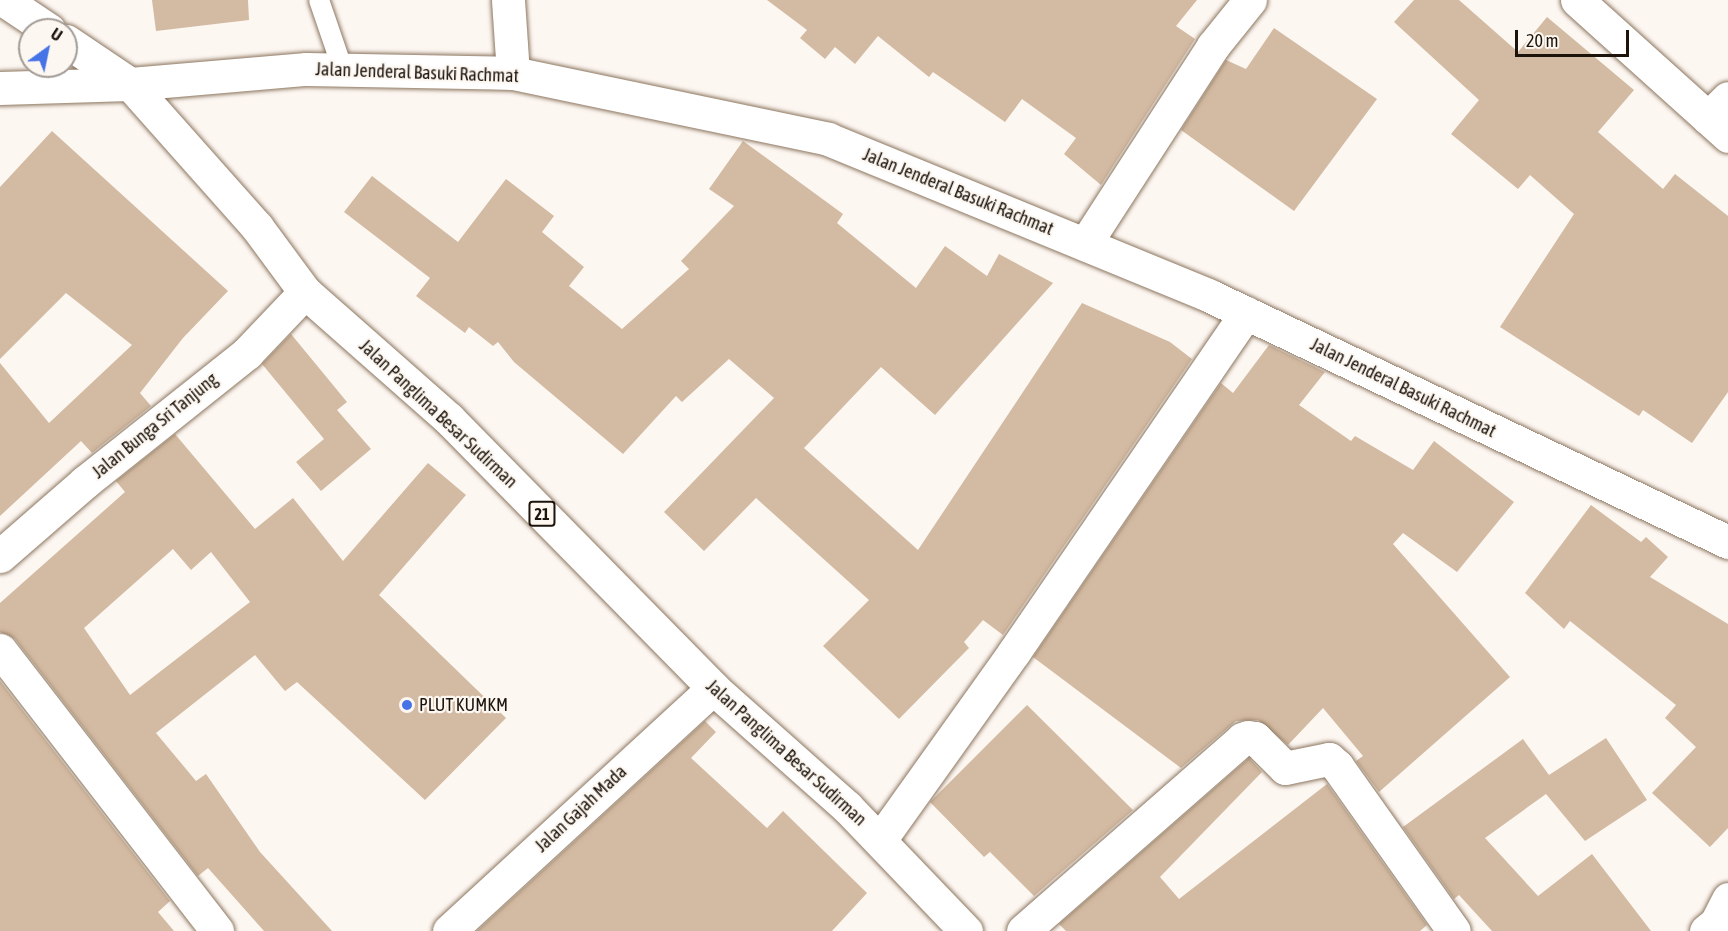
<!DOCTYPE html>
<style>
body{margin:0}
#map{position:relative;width:1728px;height:931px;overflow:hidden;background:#fdf7f2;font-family:"Asap Condensed",sans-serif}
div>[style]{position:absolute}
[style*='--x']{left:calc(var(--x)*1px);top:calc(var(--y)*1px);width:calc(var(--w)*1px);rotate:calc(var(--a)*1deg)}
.building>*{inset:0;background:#d3baa2}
.roads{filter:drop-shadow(0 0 2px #8c765f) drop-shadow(0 0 2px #8c765f)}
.lane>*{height:20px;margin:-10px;padding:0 10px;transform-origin:10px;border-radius:10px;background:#fff}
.street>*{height:33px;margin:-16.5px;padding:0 16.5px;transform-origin:16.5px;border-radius:16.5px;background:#fff}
.secondary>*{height:33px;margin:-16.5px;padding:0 16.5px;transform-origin:16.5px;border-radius:16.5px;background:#fff}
.primary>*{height:33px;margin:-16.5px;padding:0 16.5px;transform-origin:16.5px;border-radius:16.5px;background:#fff}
.highway>*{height:33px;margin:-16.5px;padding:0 16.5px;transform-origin:16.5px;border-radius:16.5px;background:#fff}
.dots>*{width:16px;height:16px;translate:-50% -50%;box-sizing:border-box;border:3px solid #fdf7f2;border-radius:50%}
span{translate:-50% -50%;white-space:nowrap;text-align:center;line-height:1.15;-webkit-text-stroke:4.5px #fdf7f2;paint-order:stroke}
.shield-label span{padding:2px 4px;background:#fdf7f2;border:2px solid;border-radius:4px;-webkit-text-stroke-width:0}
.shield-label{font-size:16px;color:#1c140b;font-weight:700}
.street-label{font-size:18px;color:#1c140b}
.poi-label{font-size:18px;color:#1c140b}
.left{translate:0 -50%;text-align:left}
.north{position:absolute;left:18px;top:18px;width:60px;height:60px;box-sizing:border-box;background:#fdf7f2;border:2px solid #a39c96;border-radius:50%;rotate:33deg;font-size:16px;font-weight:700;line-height:24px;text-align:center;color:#1c140b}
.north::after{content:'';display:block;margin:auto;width:21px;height:27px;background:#4673e5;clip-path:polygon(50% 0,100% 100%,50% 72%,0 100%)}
.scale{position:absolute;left:1515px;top:30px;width:114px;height:27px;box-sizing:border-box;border:3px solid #1c140b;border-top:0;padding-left:8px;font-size:18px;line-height:21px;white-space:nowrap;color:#1c140b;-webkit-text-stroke:4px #fdf7f2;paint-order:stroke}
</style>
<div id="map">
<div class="building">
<div style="clip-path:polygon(152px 0,248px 0,249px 20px,156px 31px)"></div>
<div style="clip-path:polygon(767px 0,1197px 0,1176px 26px,1195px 39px,1101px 185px,1064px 154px,1076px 138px,1022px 99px,1005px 122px,933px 72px,929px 77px,878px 36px,855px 64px,835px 47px,825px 59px,800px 38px,807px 30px)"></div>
<div style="clip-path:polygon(1414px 0,1459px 0,1518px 52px,1547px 17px,1634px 90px,1598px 132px,1663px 189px,1675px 174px,1728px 216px,1728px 392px,1692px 443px,1643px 410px,1639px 416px,1500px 327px,1574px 214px,1530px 175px,1518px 189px,1451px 134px,1479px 100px,1394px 22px)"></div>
<div style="clip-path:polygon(1274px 28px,1377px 99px,1294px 211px,1181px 130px,1226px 60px,1246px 69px)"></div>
<div style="clip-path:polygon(52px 131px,228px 291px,183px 338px,140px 393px,151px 406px,92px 453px,81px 441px,0 516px,0 363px,49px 423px,132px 345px,66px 293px,0 359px,0 187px)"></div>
<div style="clip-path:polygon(743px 141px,843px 214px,837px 223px,916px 288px,945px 246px,987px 276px,999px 254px,1053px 283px,935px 415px,881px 367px,804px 448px,918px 550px,1082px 303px,1170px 342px,1192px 359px,1003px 635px,983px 620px,964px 642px,969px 648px,899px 719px,823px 646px,869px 600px,756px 498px,704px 551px,664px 512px,774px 398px,729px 359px,682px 402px,676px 396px,623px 454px,514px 362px,498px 342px,493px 346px,469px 327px,465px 333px,416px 296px,430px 278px,344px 212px,372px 176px,458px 242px,506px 179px,554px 216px,542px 232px,584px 267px,569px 286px,622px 329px,689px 269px,681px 261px,734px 206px,709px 189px)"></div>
<div style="clip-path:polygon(291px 334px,347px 402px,337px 410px,371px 449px,321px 491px,296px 462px,324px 439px,262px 364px)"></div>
<div style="clip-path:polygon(1269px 345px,1325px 372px,1299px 405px,1351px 441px,1355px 436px,1413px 470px,1434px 441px,1514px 502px,1457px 572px,1403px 533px,1393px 544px,1510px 677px,1379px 792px,1356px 761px,1363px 756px,1323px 708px,1288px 745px,1258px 720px,1236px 721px,1181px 768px,1033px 657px,1221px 383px,1233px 393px)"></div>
<div style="clip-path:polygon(evenodd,175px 434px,255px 529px,293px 498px,343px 561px,428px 463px,466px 495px,379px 595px,506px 718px,425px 800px,297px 682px,285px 691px,255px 655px,156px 733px,196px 781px,206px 774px,260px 852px,332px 931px,264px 931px,208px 868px,198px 876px,15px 639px,0 632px,0 603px,125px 492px,116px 481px,175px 434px,173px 549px,191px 570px,211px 552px,250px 602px,130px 695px,84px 628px,173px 549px)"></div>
<div style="clip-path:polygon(1591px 505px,1641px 542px,1646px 537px,1668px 557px,1650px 577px,1728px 624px,1728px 828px,1710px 847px,1652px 793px,1696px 747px,1665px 718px,1676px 705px,1570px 621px,1564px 629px,1525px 593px)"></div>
<div style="clip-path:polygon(0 681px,170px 901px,158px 912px,174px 931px,0 931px)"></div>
<div style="clip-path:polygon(1027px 705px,1133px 810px,1034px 896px,990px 852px,984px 857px,930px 802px)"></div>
<div style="clip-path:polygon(705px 721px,716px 732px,691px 758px,767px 828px,783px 811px,867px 893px,832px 931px,477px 931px)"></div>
<div style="clip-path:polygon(1606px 738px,1647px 800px,1585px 841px,1546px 794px,1485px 838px,1538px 896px,1592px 854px,1651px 931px,1492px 931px,1459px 895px,1454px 899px,1403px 827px,1523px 739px,1549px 775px)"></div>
<div style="clip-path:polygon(1249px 758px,1262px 772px,1160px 877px,1179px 899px,1327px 784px,1427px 925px,1420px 931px,1066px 931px,1059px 924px)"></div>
</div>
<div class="roads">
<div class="lane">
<div style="--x:319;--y:0;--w:74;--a:71.1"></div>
</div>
<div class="street">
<div style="--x:1708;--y:118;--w:28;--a:-45"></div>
<div style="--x:1085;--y:244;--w:236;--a:-57.1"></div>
<div style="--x:1213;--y:46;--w:59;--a:-51.2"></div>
<div style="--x:0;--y:556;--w:113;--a:-41"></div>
<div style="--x:85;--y:482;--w:207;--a:-38.5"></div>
<div style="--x:247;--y:353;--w:84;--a:-46.4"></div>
<div style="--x:0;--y:650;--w:355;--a:52.3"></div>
<div style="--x:880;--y:840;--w:231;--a:-54.5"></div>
<div style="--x:1014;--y:652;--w:411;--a:-55.6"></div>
<div style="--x:1023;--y:931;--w:291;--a:-41.2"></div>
<div style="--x:1242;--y:739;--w:6;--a:-18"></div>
<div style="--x:1248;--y:737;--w:7;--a:8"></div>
<div style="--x:1255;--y:738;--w:42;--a:45"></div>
<div style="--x:1285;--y:768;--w:45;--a:-11.6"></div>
<div style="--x:1329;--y:759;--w:11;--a:41"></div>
<div style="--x:1337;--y:766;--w:202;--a:54.7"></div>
<div style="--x:1706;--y:931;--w:13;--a:-39"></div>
<div style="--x:1716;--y:923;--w:27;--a:-63"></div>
</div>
<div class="secondary">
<div style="--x:4;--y:0;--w:54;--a:33.7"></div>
<div style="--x:508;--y:0;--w:73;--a:86.1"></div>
<div style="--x:1577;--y:0;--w:203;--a:42"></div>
<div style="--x:66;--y:41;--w:77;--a:33.9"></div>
<div style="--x:449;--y:931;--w:359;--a:-42.6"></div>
</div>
<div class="primary">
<div style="--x:130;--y:84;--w:177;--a:-4.9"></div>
<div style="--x:306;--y:69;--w:207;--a:1.1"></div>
<div style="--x:513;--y:73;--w:322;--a:11.8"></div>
<div style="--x:828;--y:139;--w:411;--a:22.3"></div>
<div style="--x:1208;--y:295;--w:576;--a:25.41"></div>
</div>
<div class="highway">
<div style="--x:0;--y:88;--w:130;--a:-1.8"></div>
<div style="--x:130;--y:84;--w:191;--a:48.4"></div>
<div style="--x:257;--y:227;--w:81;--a:53.6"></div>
<div style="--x:305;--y:292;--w:192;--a:41.4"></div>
<div style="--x:449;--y:419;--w:377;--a:45.5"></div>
<div style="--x:713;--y:688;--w:179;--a:41.6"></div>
<div style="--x:847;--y:807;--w:172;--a:46.2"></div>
</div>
</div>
<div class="dots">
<div style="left:407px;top:705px;background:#4673e5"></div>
</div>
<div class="shield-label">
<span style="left:542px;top:514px">21</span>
</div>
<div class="street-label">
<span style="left:417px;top:73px;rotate:2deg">Jalan Jenderal Basuki Rachmat</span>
<span style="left:958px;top:192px;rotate:22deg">Jalan Jenderal Basuki Rachmat</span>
<span style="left:1403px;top:388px;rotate:26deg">Jalan Jenderal Basuki Rachmat</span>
<span style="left:438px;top:414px;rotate:43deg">Jalan Panglima Besar Sudirman</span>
<span style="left:155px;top:426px;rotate:-39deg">Jalan Bunga Sri Tanjung</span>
<span style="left:786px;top:753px;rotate:42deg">Jalan Panglima Besar Sudirman</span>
<span style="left:581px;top:809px;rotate:-43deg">Jalan Gajah Mada</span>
</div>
<div class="poi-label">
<span class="left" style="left:419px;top:705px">PLUT KUMKM</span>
</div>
<div class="north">U</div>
<div class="scale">20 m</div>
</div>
